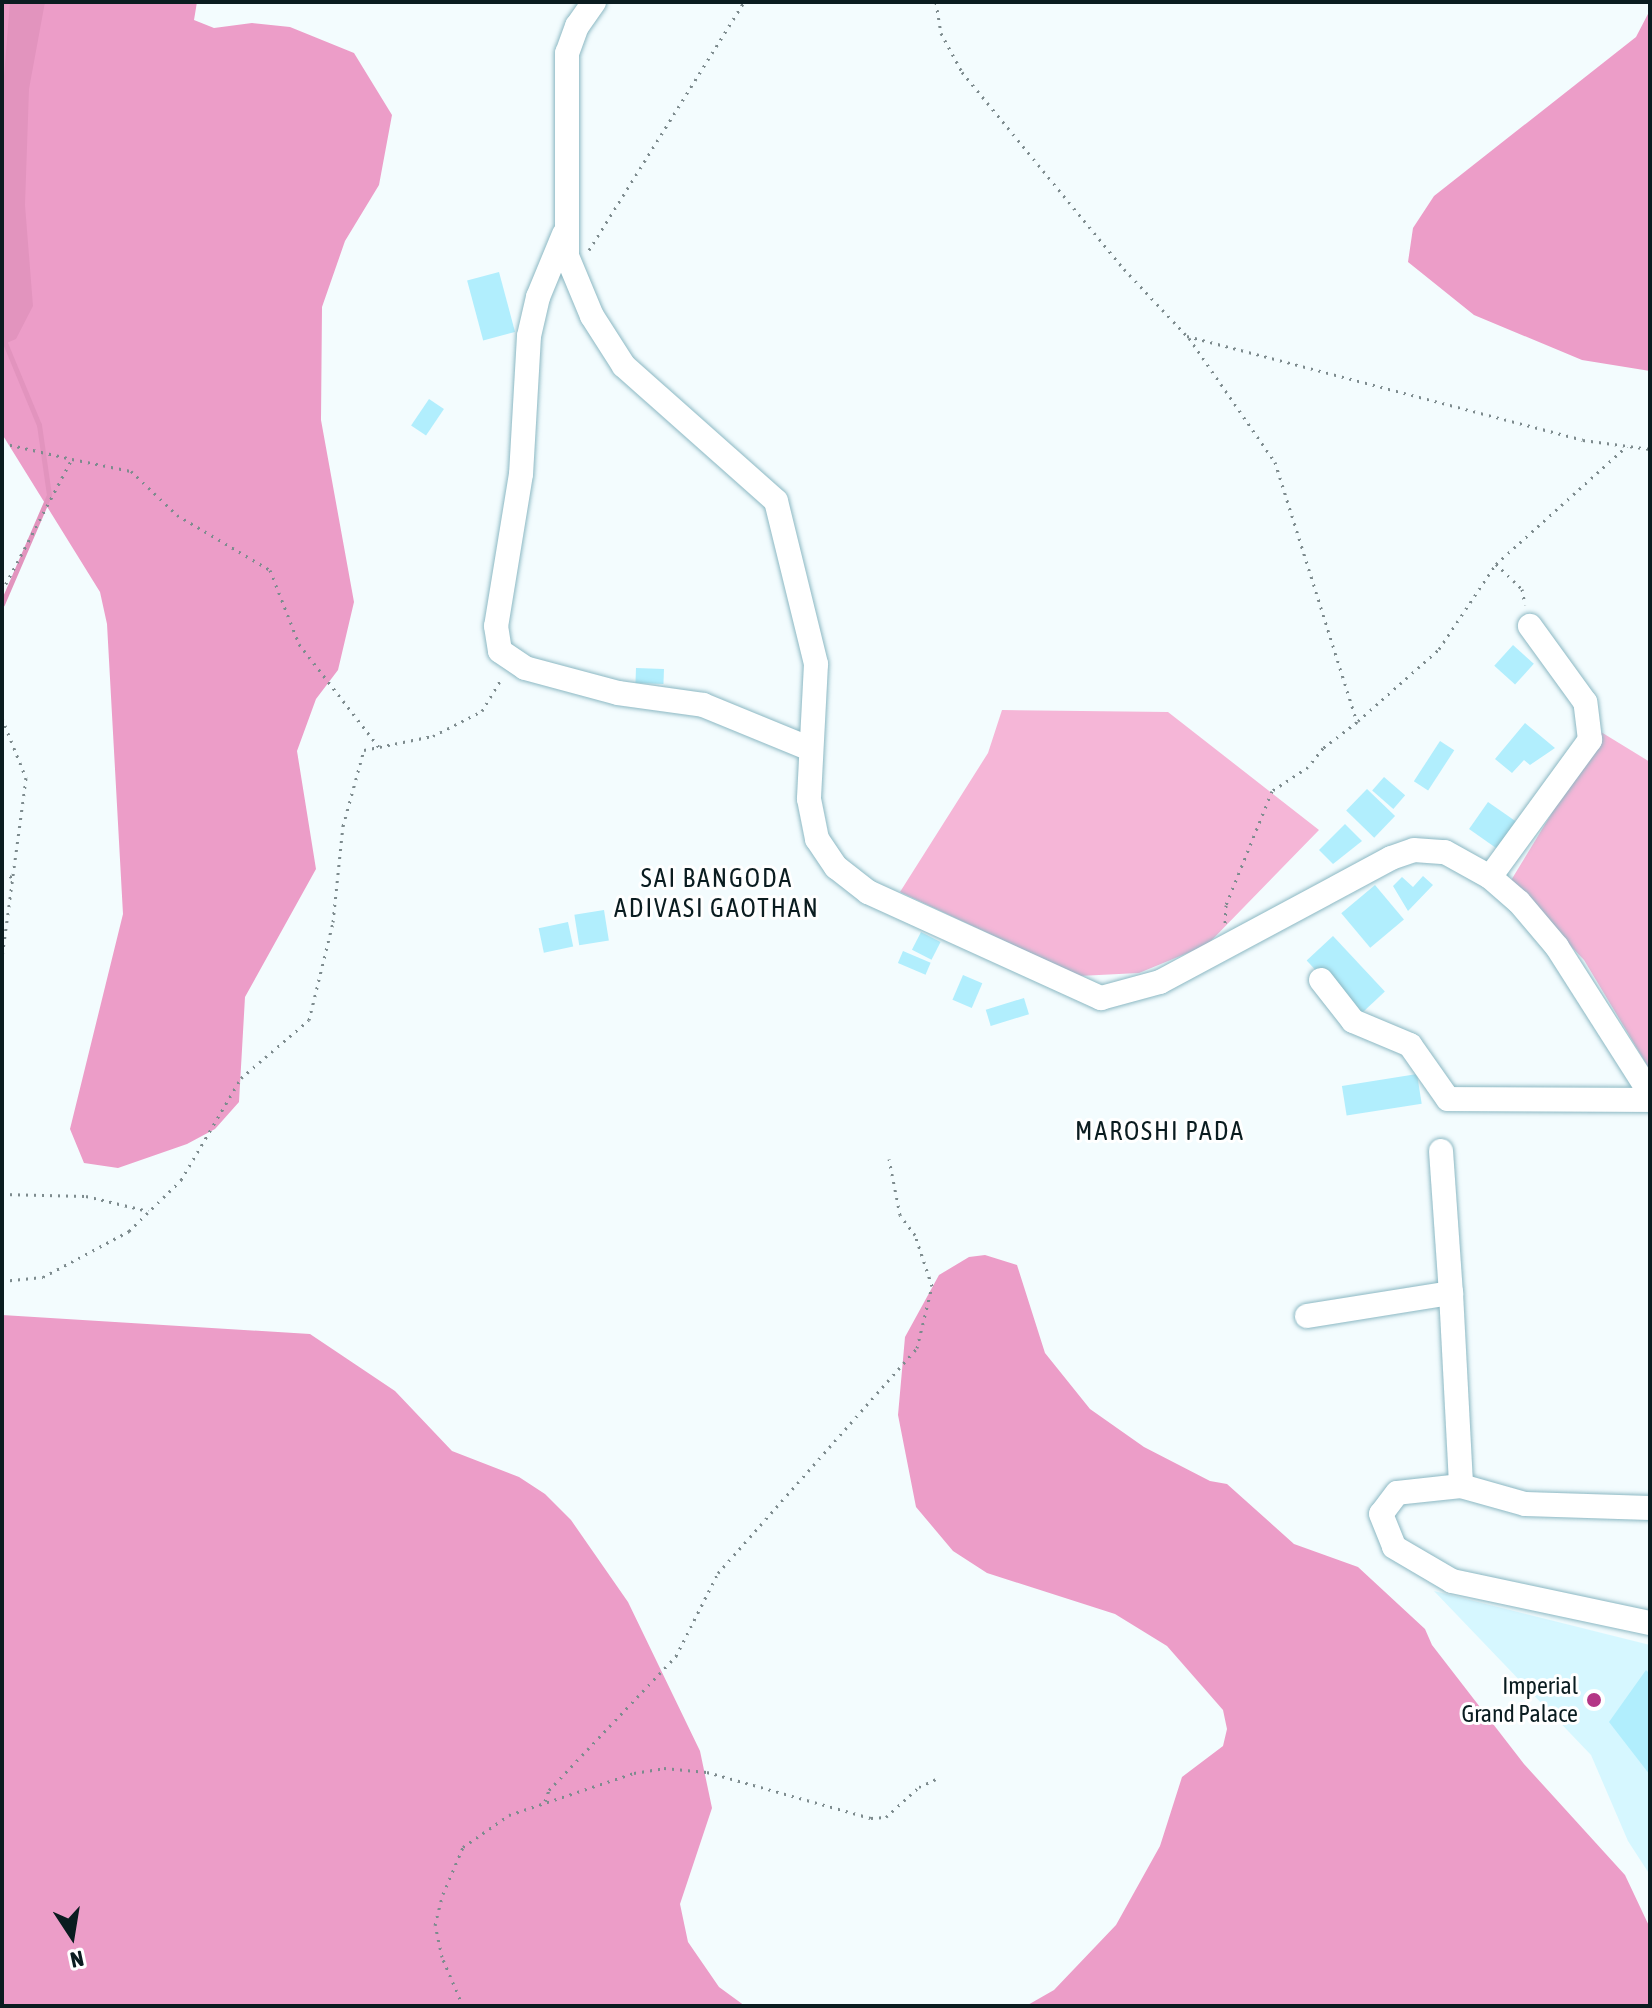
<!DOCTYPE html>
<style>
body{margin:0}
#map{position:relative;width:1652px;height:2008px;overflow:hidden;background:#f3fcfe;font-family:"Asap Condensed",sans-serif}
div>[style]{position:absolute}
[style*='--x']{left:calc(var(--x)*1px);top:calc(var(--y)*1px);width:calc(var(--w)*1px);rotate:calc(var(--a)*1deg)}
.built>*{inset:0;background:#d6f7ff}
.green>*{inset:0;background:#f5b6d7}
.forest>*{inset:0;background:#ec9dc8}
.water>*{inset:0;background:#e294be}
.stream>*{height:5px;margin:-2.5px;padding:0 2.5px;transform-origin:2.5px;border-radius:2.5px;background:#e294be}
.building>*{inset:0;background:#b1eefd;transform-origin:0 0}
.path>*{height:3px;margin-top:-1.5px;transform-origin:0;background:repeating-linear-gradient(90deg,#7d8b8e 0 2px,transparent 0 8px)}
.roads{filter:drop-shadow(0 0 2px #8cb8c3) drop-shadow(0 0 2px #8cb8c3)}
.minor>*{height:24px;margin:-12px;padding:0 12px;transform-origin:12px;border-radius:12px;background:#fff}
.dots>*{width:22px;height:22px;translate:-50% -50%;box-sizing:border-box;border:4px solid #fff;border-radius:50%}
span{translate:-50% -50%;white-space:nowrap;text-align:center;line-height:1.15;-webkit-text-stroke:6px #fff;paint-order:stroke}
.poi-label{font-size:24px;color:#0a1c20}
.right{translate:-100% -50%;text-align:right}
.neighbourhood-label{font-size:26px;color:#0a1c20;letter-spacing:2px}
.frame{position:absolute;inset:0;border:4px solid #0a1c20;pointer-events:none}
.north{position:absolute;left:32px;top:1896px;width:80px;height:80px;-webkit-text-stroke:6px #fff;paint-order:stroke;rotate:168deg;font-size:22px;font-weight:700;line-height:32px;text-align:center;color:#0a1c20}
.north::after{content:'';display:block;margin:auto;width:28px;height:36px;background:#0a1c20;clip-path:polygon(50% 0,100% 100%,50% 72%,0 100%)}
</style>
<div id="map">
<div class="built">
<div style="clip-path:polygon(1434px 1591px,1650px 1645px,1650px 1875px,1628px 1841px,1591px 1755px)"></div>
</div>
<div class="green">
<div style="clip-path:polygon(1002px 710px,1168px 712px,1319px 830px,1207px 945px,1139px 973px,1079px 976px,900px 892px,988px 753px)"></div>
<div style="clip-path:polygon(1601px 732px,1650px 762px,1650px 1070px,1584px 960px,1510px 882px)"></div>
</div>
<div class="forest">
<div style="clip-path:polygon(2px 2px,197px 2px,194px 20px,214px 28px,252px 23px,290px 27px,354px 53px,392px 115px,379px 185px,345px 241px,322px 307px,321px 420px,354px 602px,338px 670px,316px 699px,297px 751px,316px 869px,245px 997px,239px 1102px,215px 1129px,187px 1144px,118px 1168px,84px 1163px,70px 1129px,123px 914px,107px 624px,100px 592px,2px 434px)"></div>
<div style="clip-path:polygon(1650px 10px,1650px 371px,1582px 360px,1474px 315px,1408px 262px,1413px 228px,1434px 196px,1636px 37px)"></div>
<div style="clip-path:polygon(985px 1255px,1017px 1265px,1045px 1353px,1090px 1409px,1144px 1447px,1210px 1481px,1227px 1484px,1294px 1544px,1358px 1567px,1425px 1629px,1432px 1645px,1524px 1764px,1625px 1875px,1650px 1928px,1650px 2006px,1026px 2006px,1054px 1990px,1116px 1925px,1160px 1846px,1182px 1777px,1223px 1746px,1227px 1729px,1223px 1710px,1167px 1646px,1115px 1614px,987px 1573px,953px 1551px,916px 1507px,898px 1415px,905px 1337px,939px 1275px,969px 1257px)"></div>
<div style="clip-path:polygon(2px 1315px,310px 1334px,395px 1391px,452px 1451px,519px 1477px,545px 1494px,571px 1520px,628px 1602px,700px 1751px,712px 1808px,680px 1904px,688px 1942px,719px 1987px,745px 2006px,2px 2006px)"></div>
</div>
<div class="water">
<div style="clip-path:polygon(10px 2px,45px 2px,29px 89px,25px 205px,33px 306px,16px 339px,2px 345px,2px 101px)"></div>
</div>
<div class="stream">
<div style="--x:2;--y:604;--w:119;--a:-66.7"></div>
<div style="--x:49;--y:495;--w:71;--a:-98.1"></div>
<div style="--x:39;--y:425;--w:94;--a:-112.5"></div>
</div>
<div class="building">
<div style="left:499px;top:272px;width:62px;height:33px;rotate:75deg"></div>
<div style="left:429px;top:399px;width:18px;height:32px;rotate:34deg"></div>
<div style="left:1513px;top:645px;width:28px;height:28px;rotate:42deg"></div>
<div style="left:636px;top:668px;width:28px;height:15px;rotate:2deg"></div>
<div style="clip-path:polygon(1525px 723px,1555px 748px,1530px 765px,1524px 760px,1512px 773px,1495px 759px)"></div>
<div style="left:1440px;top:741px;width:17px;height:48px;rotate:33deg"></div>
<div style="left:1384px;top:777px;width:28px;height:18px;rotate:41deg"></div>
<div style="left:1367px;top:789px;width:39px;height:30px;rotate:44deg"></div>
<div style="left:1488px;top:802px;width:39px;height:33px;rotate:35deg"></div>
<div style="clip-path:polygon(1345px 824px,1362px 841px,1333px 864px,1319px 850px)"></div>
<div style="clip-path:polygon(1423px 876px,1433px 885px,1408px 911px,1393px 886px,1402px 877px,1413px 887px)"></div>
<div style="left:1375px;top:885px;width:45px;height:44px;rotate:50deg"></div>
<div style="left:604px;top:910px;width:31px;height:30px;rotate:81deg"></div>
<div style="left:568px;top:922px;width:25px;height:30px;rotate:78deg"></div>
<div style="left:921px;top:932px;width:22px;height:20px;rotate:27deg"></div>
<div style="left:1333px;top:936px;width:76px;height:36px;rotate:47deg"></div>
<div style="left:903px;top:951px;width:30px;height:13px;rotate:23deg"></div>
<div style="left:963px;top:975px;width:21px;height:27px;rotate:23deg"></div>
<div style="left:1024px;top:998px;width:17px;height:40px;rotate:73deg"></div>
<div style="left:1417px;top:1074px;width:30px;height:76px;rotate:81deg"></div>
<div style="clip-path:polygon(1646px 1670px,1650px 1674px,1650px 1775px,1609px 1722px)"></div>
</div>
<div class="path">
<div style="--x:936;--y:2;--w:31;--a:81"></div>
<div style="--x:941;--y:33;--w:44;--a:61.7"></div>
<div style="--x:962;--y:72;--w:255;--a:50.6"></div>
<div style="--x:1124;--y:269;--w:92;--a:46.8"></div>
<div style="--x:1187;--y:336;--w:409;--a:14.7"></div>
<div style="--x:1583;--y:440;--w:68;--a:7.7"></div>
<div style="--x:589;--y:250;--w:292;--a:-58"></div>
<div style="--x:1189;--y:338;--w:151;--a:55.3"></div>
<div style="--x:1275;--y:462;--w:273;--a:72.5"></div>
<div style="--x:1357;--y:722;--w:43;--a:142.6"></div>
<div style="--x:1323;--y:748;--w:24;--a:128"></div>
<div style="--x:1308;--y:767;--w:43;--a:146.3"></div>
<div style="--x:1272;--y:791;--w:123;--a:112"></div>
<div style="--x:1226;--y:905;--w:19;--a:93"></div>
<div style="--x:2;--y:443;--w:72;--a:12.9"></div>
<div style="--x:1496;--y:564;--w:36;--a:44"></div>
<div style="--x:1522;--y:589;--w:16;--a:79"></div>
<div style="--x:2;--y:591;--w:149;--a:-62.1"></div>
<div style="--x:72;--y:459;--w:60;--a:11.5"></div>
<div style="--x:131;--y:471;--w:64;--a:43.7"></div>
<div style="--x:177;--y:515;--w:108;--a:30.6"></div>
<div style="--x:270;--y:570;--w:79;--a:68.6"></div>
<div style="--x:299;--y:644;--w:130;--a:52.2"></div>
<div style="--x:2;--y:718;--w:65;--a:68.2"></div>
<div style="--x:26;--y:778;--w:181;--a:97.6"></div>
<div style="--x:1358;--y:721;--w:108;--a:-41.6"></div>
<div style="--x:1439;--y:649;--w:102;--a:-56.2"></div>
<div style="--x:1496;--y:564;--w:176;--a:-42"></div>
<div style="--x:2;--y:874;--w:15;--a:16"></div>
<div style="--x:2;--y:1194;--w:84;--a:1.4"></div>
<div style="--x:86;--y:1196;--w:64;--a:13.6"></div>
<div style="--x:2;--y:1281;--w:41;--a:-5.6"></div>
<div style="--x:43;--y:1277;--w:98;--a:-28.1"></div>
<div style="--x:129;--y:1231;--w:73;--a:-44.4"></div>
<div style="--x:181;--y:1180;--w:118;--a:-59.5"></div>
<div style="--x:241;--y:1078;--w:89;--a:-40.5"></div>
<div style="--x:309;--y:1020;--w:101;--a:-76.2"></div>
<div style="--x:333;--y:922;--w:97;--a:-84.1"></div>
<div style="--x:343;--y:826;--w:79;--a:-74.6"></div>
<div style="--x:364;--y:750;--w:70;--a:-11.5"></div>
<div style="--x:433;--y:736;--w:55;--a:-27"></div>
<div style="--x:482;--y:711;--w:37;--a:-59"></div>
<div style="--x:545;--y:1801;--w:12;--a:-70"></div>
<div style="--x:549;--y:1790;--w:185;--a:-46.5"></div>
<div style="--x:676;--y:1656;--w:93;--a:-63.2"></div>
<div style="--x:718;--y:1573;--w:300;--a:-48.5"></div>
<div style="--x:917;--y:1348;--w:64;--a:-76.4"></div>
<div style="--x:932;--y:1286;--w:54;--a:-108.4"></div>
<div style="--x:915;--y:1235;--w:25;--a:-127"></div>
<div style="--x:900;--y:1215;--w:57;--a:-101.1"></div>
<div style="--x:463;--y:2006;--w:53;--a:-113.2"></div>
<div style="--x:442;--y:1957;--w:33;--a:-102"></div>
<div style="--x:435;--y:1925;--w:32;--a:-76"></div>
<div style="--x:443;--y:1894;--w:51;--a:-66.9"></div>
<div style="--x:463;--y:1847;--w:56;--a:-34.8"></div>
<div style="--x:509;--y:1815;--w:132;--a:-18.6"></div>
<div style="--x:634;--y:1773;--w:30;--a:-9"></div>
<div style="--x:664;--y:1768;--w:43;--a:5.3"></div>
<div style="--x:707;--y:1772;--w:170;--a:15.7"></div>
<div style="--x:871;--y:1818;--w:15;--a:-4"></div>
<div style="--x:886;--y:1817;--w:45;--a:-42.3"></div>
<div style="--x:919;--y:1787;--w:21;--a:-25"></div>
</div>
<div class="roads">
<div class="minor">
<div style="--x:594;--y:2;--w:29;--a:125"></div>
<div style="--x:577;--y:26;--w:29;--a:110"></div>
<div style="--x:567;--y:53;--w:203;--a:90"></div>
<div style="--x:567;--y:256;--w:65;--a:67.4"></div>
<div style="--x:592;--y:316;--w:59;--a:57.4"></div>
<div style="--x:624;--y:366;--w:203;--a:41.6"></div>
<div style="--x:776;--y:501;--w:168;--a:76.2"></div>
<div style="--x:816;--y:664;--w:135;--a:93"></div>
<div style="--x:809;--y:799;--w:41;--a:78.7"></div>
<div style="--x:817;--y:839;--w:34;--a:56"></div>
<div style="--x:836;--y:867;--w:41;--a:38"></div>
<div style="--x:868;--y:892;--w:256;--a:24.5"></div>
<div style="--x:1101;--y:998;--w:61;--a:-15.2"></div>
<div style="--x:1160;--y:982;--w:262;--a:-28.2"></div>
<div style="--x:1391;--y:858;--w:24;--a:-19"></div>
<div style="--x:1414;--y:850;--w:31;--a:4"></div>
<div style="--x:1445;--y:852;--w:51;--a:29.1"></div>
<div style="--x:1490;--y:877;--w:38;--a:41"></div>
<div style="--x:1519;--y:902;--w:59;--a:49.8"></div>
<div style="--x:1557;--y:947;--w:173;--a:57.5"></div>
<div style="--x:564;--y:234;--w:68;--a:112.4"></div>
<div style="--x:538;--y:297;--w:40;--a:103"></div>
<div style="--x:529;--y:336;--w:138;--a:93.3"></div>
<div style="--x:521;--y:474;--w:154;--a:99.3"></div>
<div style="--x:496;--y:626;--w:25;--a:81"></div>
<div style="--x:500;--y:651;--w:30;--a:34"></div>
<div style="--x:525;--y:668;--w:96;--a:15"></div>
<div style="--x:618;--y:693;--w:86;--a:8"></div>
<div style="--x:703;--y:705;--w:113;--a:22.3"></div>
<div style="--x:1490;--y:877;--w:170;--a:-53.9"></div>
<div style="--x:1590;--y:740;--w:38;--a:-97"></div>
<div style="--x:1585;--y:702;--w:94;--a:-125.9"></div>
<div style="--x:1321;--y:980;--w:52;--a:52"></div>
<div style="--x:1353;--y:1021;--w:62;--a:22.8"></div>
<div style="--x:1410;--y:1045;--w:66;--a:54.9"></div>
<div style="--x:1448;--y:1099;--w:202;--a:0.3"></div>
<div style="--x:1441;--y:1151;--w:142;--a:86"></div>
<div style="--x:1307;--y:1316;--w:146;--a:-9.1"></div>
<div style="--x:1451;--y:1293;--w:193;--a:87"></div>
<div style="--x:1650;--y:1508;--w:125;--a:-178.2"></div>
<div style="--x:1525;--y:1504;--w:66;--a:-164.3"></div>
<div style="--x:1461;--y:1486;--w:64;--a:173.8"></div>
<div style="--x:1397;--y:1493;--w:26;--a:127"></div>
<div style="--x:1381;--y:1514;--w:35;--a:68"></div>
<div style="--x:1394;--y:1547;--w:67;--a:30.4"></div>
<div style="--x:1452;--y:1581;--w:202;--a:12"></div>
</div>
</div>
<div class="dots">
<div style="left:1594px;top:1700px;background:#b43685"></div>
</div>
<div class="poi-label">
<span class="right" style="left:1578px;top:1700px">Imperial<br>Grand Palace</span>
</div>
<div class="neighbourhood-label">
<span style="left:717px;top:894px">SAI BANGODA<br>ADIVASI GAOTHAN</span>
<span style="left:1160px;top:1132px">MAROSHI PADA</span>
</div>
<div class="frame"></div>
<div class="north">N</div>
</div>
